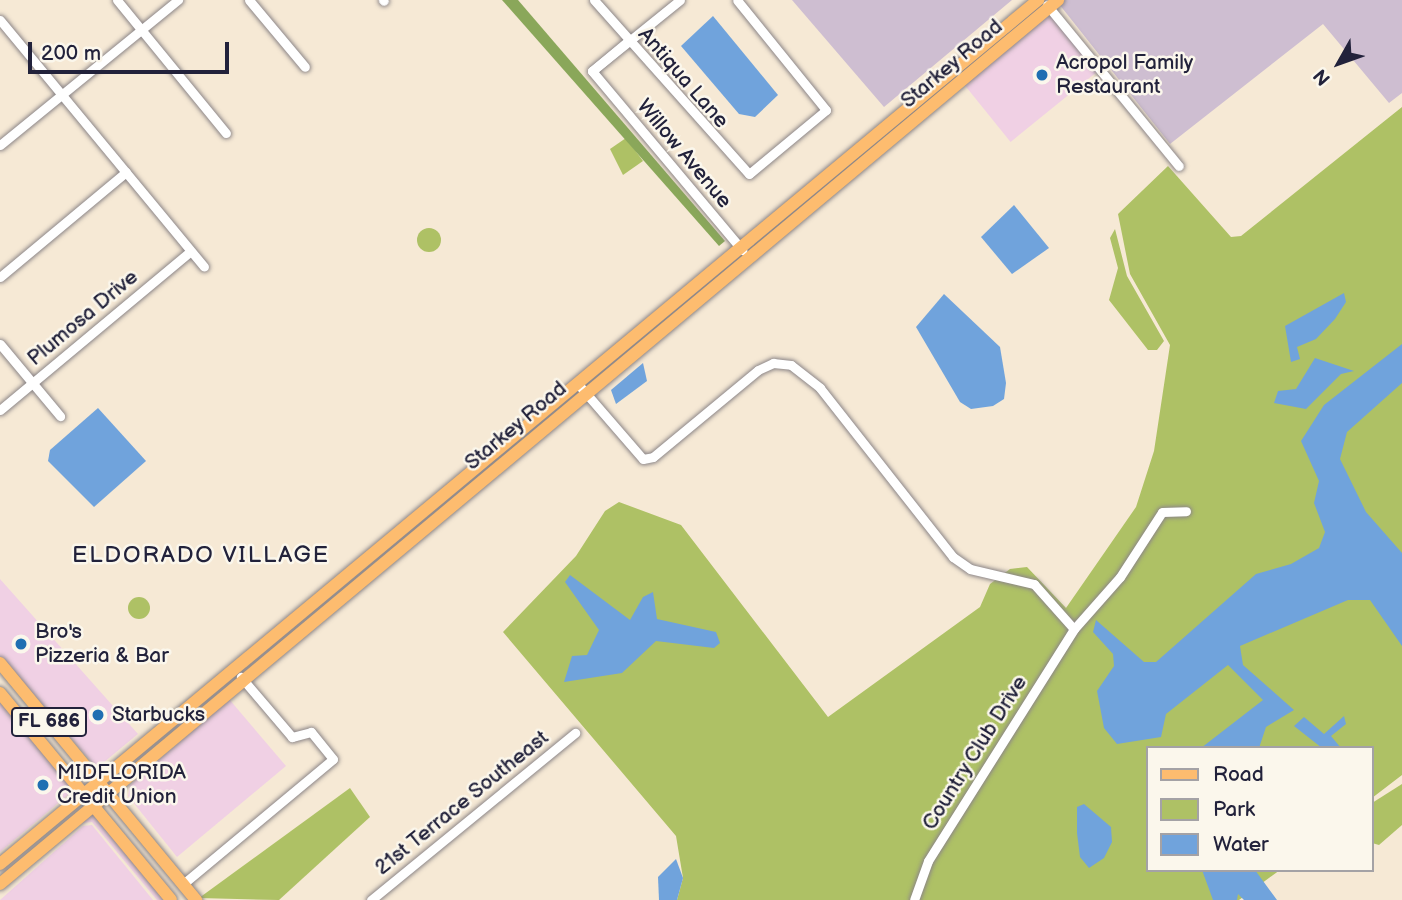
<!DOCTYPE html>
<style>
body{margin:0}
#map{position:relative;width:1402px;height:900px;overflow:hidden;background:#f6e9d5;font-family:"Balsamiq Sans",sans-serif}
div>[style]{position:absolute}
[style*='--x']{left:calc(var(--x)*1px);top:calc(var(--y)*1px);width:calc(var(--w)*1px);rotate:calc(var(--a)*1deg)}
.built>*{inset:0;background:#f0d0e4;transform-origin:0 0}
.industrial>*{inset:0;background:#cebed1}
.green>*{inset:0;background:#aec165}
.round{border-radius:50%}
.forest>*{inset:0;background:#8aa75a}
.water>*{inset:0;background:#70a3dc}
.roads{filter:drop-shadow(0 0 2px #8c8688) drop-shadow(0 0 2px #8c8688)}
.minor>*{height:9px;margin:-4.5px;padding:0 4.5px;transform-origin:4.5px;border-radius:4.5px;background:#fff}
.major>*{height:12px;margin:-6px;padding:0 6px;transform-origin:6px;border-radius:6px;background:#fdbc6f}
.dots>*{width:19px;height:19px;translate:-50% -50%;box-sizing:border-box;border:4px solid #fbf7ec;border-radius:50%}
span{translate:-50% -50%;white-space:nowrap;text-align:center;line-height:1.15;-webkit-text-stroke:5px #fbf7ec;paint-order:stroke}
.shield-label span{padding:2px 5px;background:#fbf7ec;border:2px solid;border-radius:5px;-webkit-text-stroke-width:0}
.shield-label{font-size:19px;color:#22223b;font-weight:700}
.poi-label{font-size:21px;color:#22223b}
.left{translate:0 -50%;text-align:left}
.street-label{font-size:21px;color:#22223b}
.neighbourhood-label{font-size:23px;color:#22223b;letter-spacing:2px}
.legend{position:absolute;left:1146px;top:746px;width:228px;height:126px;box-sizing:border-box;background:#fbf7ec;border:2px solid #a4a2a5;margin:0;padding:9px 12px;list-style:none;font-size:21px;color:#22223b}
.legend li{display:flex;align-items:center;gap:14px;height:35px}
.legend b{width:35px;border:2px solid #a4a2a5}
.north{position:absolute;left:1304px;top:28px;width:70px;height:70px;-webkit-text-stroke:5px #fbf7ec;paint-order:stroke;rotate:230deg;font-size:19px;font-weight:700;line-height:28px;text-align:center;color:#22223b}
.north::after{content:'';display:block;margin:auto;width:24px;height:32px;background:#22223b;clip-path:polygon(50% 0,100% 100%,50% 72%,0 100%)}
.scale{position:absolute;left:28px;top:42px;width:201px;height:32px;box-sizing:border-box;border:4px solid #22223b;border-top:0;padding-left:9px;font-size:21px;line-height:24px;white-space:nowrap;color:#22223b;-webkit-text-stroke:5px #fbf7ec;paint-order:stroke}
</style>
<div id="map">
<div class="built">
<div style="left:1049px;top:13px;width:76px;height:111px;rotate:51deg"></div>
<div style="clip-path:polygon(0 579px,138px 734px,97px 768px,0 657px)"></div>
<div style="clip-path:polygon(229px 699px,286px 766px,177px 857px,128px 796px,130px 785px)"></div>
<div style="clip-path:polygon(0 700px,75px 789px,0 852px)"></div>
<div style="clip-path:polygon(92px 811px,166px 900px,157px 900px,92px 822px,81px 823px,0 891px)"></div>
<div style="clip-path:polygon(92px 825px,153px 900px,0 900px,83px 826px)"></div>
</div>
<div class="industrial">
<div style="clip-path:polygon(792px 0,1012px 0,884px 107px)"></div>
<div style="clip-path:polygon(1064px 0,1402px 0,1402px 93px,1389px 103px,1323px 24px,1170px 144px,1059px 4px)"></div>
</div>
<div class="green">
<div style="clip-path:polygon(1402px 107px,1402px 775px,1372px 798px,1372px 748px,1148px 748px,1148px 870px,1280px 870px,1239px 900px,677px 900px,683px 878px,676px 836px,503px 632px,576px 556px,605px 511px,619px 502px,681px 525px,828px 717px,980px 607px,990px 584px,1010px 569px,1027px 567px,1066px 608px,1136px 507px,1154px 451px,1170px 345px,1130px 274px,1118px 214px,1168px 166px,1231px 237px,1241px 236px)"></div>
<div style="clip-path:polygon(626px 138px,643px 161px,623px 175px,610px 149px)"></div>
<div class="round" style="left:417px;top:228px;width:24px;height:24px"></div>
<div style="clip-path:polygon(1115px 229px,1127px 276px,1164px 341px,1157px 350px,1148px 350px,1109px 300px,1118px 268px,1110px 238px)"></div>
<div class="round" style="left:128px;top:597px;width:22px;height:22px"></div>
<div style="clip-path:polygon(1402px 784px,1402px 825px,1379px 845px,1372px 843px,1372px 803px)"></div>
<div style="clip-path:polygon(350px 788px,370px 817px,279px 900px,199px 898px)"></div>
</div>
<div class="forest">
<div style="clip-path:polygon(502px 0,518px 0,725px 241px,719px 246px)"></div>
</div>
<div class="water">
<div style="clip-path:polygon(713px 16px,778px 95px,755px 117px,739px 114px,681px 46px)"></div>
<div style="clip-path:polygon(1014px 205px,1049px 248px,1012px 274px,981px 237px)"></div>
<div style="clip-path:polygon(1344px 293px,1346px 302px,1335px 319px,1316px 339px,1297px 347px,1300px 359px,1291px 362px,1285px 326px)"></div>
<div style="clip-path:polygon(944px 294px,1000px 347px,1006px 383px,1004px 399px,993px 406px,971px 409px,960px 402px,916px 327px)"></div>
<div style="clip-path:polygon(1402px 344px,1402px 383px,1347px 432px,1340px 459px,1366px 512px,1402px 553px,1402px 646px,1370px 600px,1348px 600px,1240px 646px,1243px 665px,1294px 710px,1266px 727px,1259px 748px,1201px 748px,1263px 700px,1228px 665px,1166px 714px,1161px 737px,1117px 744px,1104px 728px,1097px 691px,1114px 666px,1113px 654px,1093px 632px,1096px 620px,1144px 662px,1156px 662px,1256px 574px,1291px 564px,1319px 548px,1325px 532px,1314px 503px,1319px 481px,1301px 441px,1324px 405px)"></div>
<div style="clip-path:polygon(1315px 358px,1354px 371px,1341px 374px,1306px 409px,1274px 403px,1278px 391px,1296px 389px)"></div>
<div style="clip-path:polygon(643px 363px,647px 381px,616px 404px,611px 390px)"></div>
<div style="clip-path:polygon(98px 408px,146px 461px,94px 507px,48px 461px,50px 450px)"></div>
<div style="clip-path:polygon(570px 575px,630px 620px,643px 597px,653px 592px,657px 619px,716px 632px,720px 643px,714px 648px,656px 641px,622px 673px,564px 682px,572px 656px,587px 655px,599px 630px,565px 582px)"></div>
<div style="clip-path:polygon(1344px 716px,1346px 724px,1331px 736px,1341px 748px,1322px 748px,1294px 726px,1304px 717px,1324px 734px)"></div>
<div style="clip-path:polygon(1084px 804px,1111px 827px,1112px 842px,1104px 858px,1089px 868px,1080px 857px,1077px 833px,1077px 807px)"></div>
<div style="clip-path:polygon(676px 859px,683px 878px,677px 900px,659px 900px,658px 877px)"></div>
<div style="clip-path:polygon(1202px 870px,1255px 870px,1277px 900px,1244px 900px,1238px 894px,1237px 900px,1213px 900px)"></div>
</div>
<div class="roads">
<div class="minor">
<div style="--x:117;--y:0;--w:172;--a:50.7"></div>
<div style="--x:249;--y:0;--w:87;--a:50.1"></div>
<div style="--x:383;--y:0;--w:1;--a:45"></div>
<div style="--x:594;--y:0;--w:233;--a:48.3"></div>
<div style="--x:749;--y:174;--w:100;--a:-39.7"></div>
<div style="--x:826;--y:110;--w:141;--a:-129"></div>
<div style="--x:1047;--y:5;--w:208;--a:50.7"></div>
<div style="--x:0;--y:20;--w:320;--a:50.4"></div>
<div style="--x:592;--y:71;--w:234;--a:50"></div>
<div style="--x:592;--y:71;--w:113;--a:-38.9"></div>
<div style="--x:592;--y:71;--w:47;--a:-39.8"></div>
<div style="--x:0;--y:145;--w:230;--a:-39.2"></div>
<div style="--x:0;--y:277;--w:164;--a:-39.8"></div>
<div style="--x:0;--y:344;--w:94;--a:50.2"></div>
<div style="--x:578;--y:384;--w:99;--a:49.1"></div>
<div style="--x:643;--y:459;--w:10;--a:-11"></div>
<div style="--x:653;--y:457;--w:136;--a:-39.6"></div>
<div style="--x:758;--y:370;--w:17;--a:-25"></div>
<div style="--x:773;--y:363;--w:18;--a:6"></div>
<div style="--x:791;--y:365;--w:37;--a:38"></div>
<div style="--x:820;--y:388;--w:215;--a:51.8"></div>
<div style="--x:953;--y:557;--w:21;--a:35"></div>
<div style="--x:970;--y:569;--w:66;--a:13.2"></div>
<div style="--x:1034;--y:584;--w:60;--a:48.4"></div>
<div style="--x:1074;--y:629;--w:274;--a:122.2"></div>
<div style="--x:928;--y:861;--w:41;--a:109.7"></div>
<div style="--x:0;--y:410;--w:244;--a:-39.8"></div>
<div style="--x:1074;--y:629;--w:69;--a:-48.5"></div>
<div style="--x:1120;--y:577;--w:77;--a:-57.1"></div>
<div style="--x:1162;--y:512;--w:24;--a:-2"></div>
<div style="--x:183;--y:884;--w:195;--a:-39.8"></div>
<div style="--x:333;--y:759;--w:35;--a:-129"></div>
<div style="--x:311;--y:732;--w:20;--a:165"></div>
<div style="--x:292;--y:737;--w:79;--a:-130.4"></div>
<div style="--x:371;--y:900;--w:264;--a:-39.3"></div>
</div>
<div class="major">
<div style="--x:0;--y:663;--w:308;--a:50.4"></div>
<div style="--x:0;--y:693;--w:268;--a:50.4"></div>
<div style="--x:0;--y:864;--w:1351;--a:-39.77"></div>
<div style="--x:0;--y:884;--w:1379;--a:-39.88"></div>
</div>
</div>
<div class="dots">
<div style="left:1042px;top:75px;background:#1f6fb2"></div>
<div style="left:21px;top:644px;background:#1f6fb2"></div>
<div style="left:98px;top:715px;background:#1f6fb2"></div>
<div style="left:43px;top:785px;background:#1f6fb2"></div>
</div>
<div class="shield-label">
<span style="left:49px;top:722px">FL 686</span>
</div>
<div class="poi-label">
<span class="left" style="left:1056px;top:75px">Acropol Family<br>Restaurant</span>
<span class="left" style="left:35px;top:644px">Bro's<br>Pizzeria &amp; Bar</span>
<span class="left" style="left:112px;top:715px">Starbucks</span>
<span class="left" style="left:57px;top:785px">MIDFLORIDA<br>Credit Union</span>
</div>
<div class="street-label">
<span style="left:952px;top:64px;rotate:-40deg">Starkey Road</span>
<span style="left:683px;top:78px;rotate:49deg">Antiqua Lane</span>
<span style="left:684px;top:154px;rotate:50deg">Willow Avenue</span>
<span style="left:83px;top:318px;rotate:-40deg">Plumosa Drive</span>
<span style="left:516px;top:426px;rotate:-40deg">Starkey Road</span>
<span style="left:975px;top:753px;rotate:-58deg">Country Club Drive</span>
<span style="left:462px;top:803px;rotate:-39deg">21st Terrace Southeast</span>
</div>
<div class="neighbourhood-label">
<span style="left:201px;top:555px">ELDORADO VILLAGE</span>
</div>
<ul class="legend">
<li><b style="height:9px;background:#fdbc6f"></b>Road</li>
<li><b style="height:19px;background:#aec165"></b>Park</li>
<li><b style="height:19px;background:#70a3dc"></b>Water</li>
</ul>
<div class="north">N</div>
<div class="scale">200 m</div>
</div>
